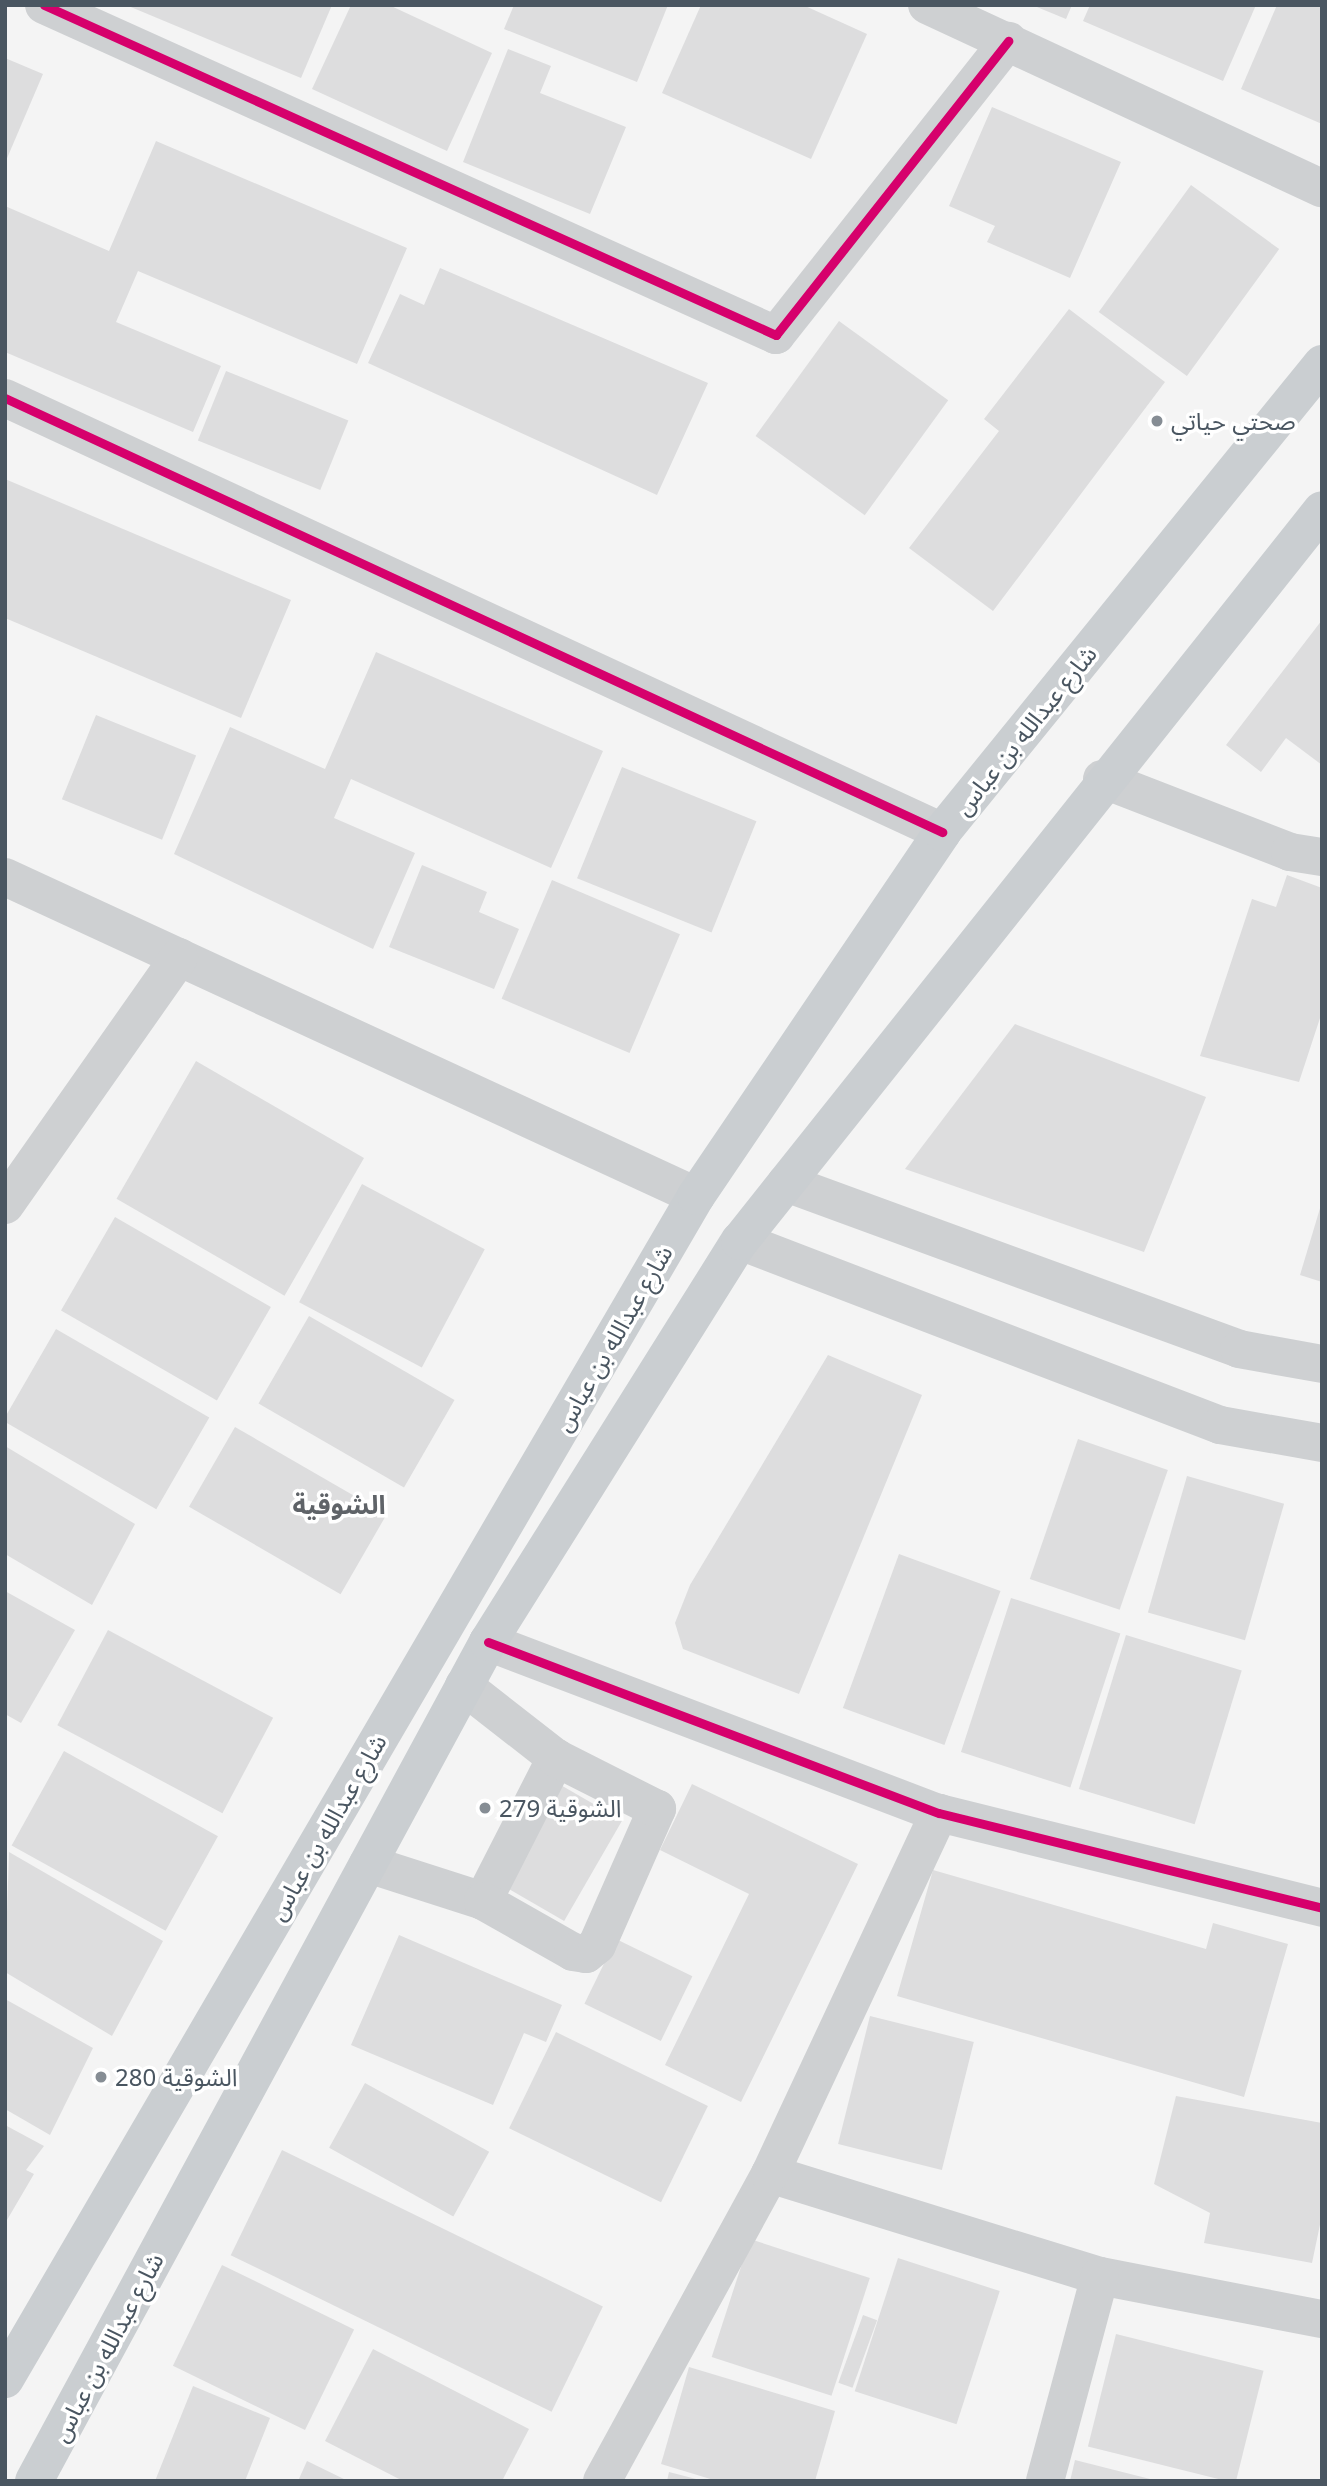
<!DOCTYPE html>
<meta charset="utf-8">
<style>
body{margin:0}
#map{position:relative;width:1327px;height:2486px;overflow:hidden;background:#f4f4f4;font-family:"Noto Sans","Noto Sans Arabic",sans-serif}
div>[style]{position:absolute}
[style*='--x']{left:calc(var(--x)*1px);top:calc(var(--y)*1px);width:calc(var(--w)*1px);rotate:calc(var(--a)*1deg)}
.building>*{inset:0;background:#ddddde;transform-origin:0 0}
.minor>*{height:38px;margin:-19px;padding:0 19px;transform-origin:19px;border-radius:19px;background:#ced0d2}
.major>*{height:38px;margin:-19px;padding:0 19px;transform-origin:19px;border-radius:19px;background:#caced1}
.cycleway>*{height:9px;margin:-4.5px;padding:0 4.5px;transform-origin:4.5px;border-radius:4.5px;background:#d6006c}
.dots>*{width:19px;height:19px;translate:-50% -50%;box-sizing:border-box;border:4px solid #fff;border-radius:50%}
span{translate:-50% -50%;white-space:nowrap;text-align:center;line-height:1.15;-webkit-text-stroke:7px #fff;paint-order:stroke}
.poi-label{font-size:24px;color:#4a5661}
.left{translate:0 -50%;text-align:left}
.street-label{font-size:24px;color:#4a5661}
.neighbourhood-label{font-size:26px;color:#5f6368;font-weight:700}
.frame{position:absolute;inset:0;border:7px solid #4a5661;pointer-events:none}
</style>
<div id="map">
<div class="building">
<div style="clip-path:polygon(126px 5px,332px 5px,301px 78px)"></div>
<div style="clip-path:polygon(351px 5px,389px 5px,492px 53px,447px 151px,312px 89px)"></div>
<div style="clip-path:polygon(514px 5px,668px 5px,637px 82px,504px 29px)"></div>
<div style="clip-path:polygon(701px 5px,803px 5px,867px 34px,811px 159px,662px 93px)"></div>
<div style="clip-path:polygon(1032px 5px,1072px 5px,1066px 19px)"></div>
<div style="clip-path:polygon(1090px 5px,1256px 5px,1223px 81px,1083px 21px)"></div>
<div style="clip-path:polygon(1277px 5px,1322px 5px,1322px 124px,1241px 89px)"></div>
<div style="clip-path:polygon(508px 49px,551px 66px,540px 93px,626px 127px,590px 214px,463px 162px)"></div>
<div style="clip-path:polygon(5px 58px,43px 74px,5px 163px)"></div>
<div style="clip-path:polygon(992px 107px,1121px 162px,1070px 278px,987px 242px,995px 226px,949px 206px)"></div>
<div style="clip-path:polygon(156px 141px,407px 248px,357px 364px,138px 271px,116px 322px,221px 366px,193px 432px,5px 352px,5px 206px,109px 251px)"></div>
<div style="left:1191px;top:185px;width:109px;height:157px;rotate:36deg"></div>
<div style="clip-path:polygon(440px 268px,708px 383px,657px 495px,368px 363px,400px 294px,424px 305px)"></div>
<div style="clip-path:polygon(1069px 309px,1165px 382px,993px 611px,909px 548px,999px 431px,984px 419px)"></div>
<div style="left:839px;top:321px;width:135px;height:142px;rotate:36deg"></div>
<div style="left:226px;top:371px;width:132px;height:75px;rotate:22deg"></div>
<div style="clip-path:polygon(5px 479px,291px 600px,241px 718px,5px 618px)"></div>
<div style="clip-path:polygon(1322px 620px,1322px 765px,1286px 738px,1261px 772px,1226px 745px)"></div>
<div style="clip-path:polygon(376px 652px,603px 751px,551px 868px,351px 779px,334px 818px,415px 853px,373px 949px,174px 854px,230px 727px,325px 769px)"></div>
<div style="left:96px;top:715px;width:108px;height:91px;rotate:22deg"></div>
<div style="left:622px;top:767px;width:145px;height:120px;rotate:22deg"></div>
<div style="clip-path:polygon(422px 865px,487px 892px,479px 912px,519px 929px,494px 989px,389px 947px)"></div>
<div style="clip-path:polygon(1287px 875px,1322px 888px,1322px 1012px,1299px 1082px,1200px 1056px,1252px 899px,1276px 907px)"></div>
<div style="left:552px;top:880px;width:139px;height:129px;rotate:23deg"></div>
<div style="clip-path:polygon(1015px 1024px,1206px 1097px,1144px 1252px,905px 1169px)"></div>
<div style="left:196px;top:1061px;width:194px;height:159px;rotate:30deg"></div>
<div style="left:362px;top:1184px;width:139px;height:134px;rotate:28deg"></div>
<div style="clip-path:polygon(1321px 1205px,1322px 1205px,1322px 1282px,1300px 1275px)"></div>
<div style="left:115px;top:1217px;width:180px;height:108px;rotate:30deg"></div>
<div style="left:309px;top:1316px;width:168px;height:101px;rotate:30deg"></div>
<div style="left:56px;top:1329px;width:177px;height:106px;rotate:30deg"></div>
<div style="clip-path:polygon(828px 1355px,922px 1395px,799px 1694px,683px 1649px,675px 1623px,690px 1585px)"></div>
<div style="left:235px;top:1427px;width:175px;height:92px;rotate:30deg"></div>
<div style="left:1078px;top:1439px;width:95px;height:148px;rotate:19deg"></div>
<div style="clip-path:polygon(5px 1446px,135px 1524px,92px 1605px,5px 1554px)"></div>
<div style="left:1187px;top:1476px;width:101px;height:142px;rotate:16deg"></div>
<div style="left:899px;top:1554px;width:108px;height:164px;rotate:20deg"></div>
<div style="clip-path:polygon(5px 1591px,75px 1630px,21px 1723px,5px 1714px)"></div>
<div style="left:1011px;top:1598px;width:115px;height:162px;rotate:18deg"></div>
<div style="left:108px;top:1630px;width:187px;height:108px;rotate:28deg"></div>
<div style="left:1126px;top:1635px;width:121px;height:161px;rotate:17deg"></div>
<div style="left:64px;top:1751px;width:176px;height:108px;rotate:29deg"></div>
<div style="left:552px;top:1780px;width:81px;height:116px;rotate:30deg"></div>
<div style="clip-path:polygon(692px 1784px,858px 1864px,741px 2102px,665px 2065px,749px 1894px,660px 1850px)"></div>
<div style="clip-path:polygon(9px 1852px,163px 1941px,112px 2036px,5px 1972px)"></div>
<div style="clip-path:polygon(933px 1870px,1206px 1949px,1213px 1923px,1288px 1944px,1244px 2097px,897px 1996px)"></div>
<div style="clip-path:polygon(399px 1935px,562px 2005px,546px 2042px,524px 2033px,493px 2105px,351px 2045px)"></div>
<div style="left:616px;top:1939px;width:85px;height:72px;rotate:26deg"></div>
<div style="clip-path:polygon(5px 1999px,93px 2048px,50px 2135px,5px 2109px)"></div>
<div style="left:870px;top:2016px;width:107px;height:132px;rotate:14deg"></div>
<div style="left:556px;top:2032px;width:169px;height:107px;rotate:26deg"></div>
<div style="left:365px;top:2083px;width:142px;height:74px;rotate:29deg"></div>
<div style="clip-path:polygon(1176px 2096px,1322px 2123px,1322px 2215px,1312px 2263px,1204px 2243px,1210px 2213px,1154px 2184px)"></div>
<div style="clip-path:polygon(5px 2125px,44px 2146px,26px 2170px,34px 2174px,7px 2220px)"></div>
<div style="left:282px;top:2150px;width:357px;height:117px;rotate:26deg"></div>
<div style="left:750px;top:2239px;width:126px;height:124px;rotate:18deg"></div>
<div style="left:898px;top:2258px;width:107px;height:140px;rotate:18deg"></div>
<div style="left:222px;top:2265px;width:147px;height:112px;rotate:26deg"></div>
<div style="left:863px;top:2315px;width:15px;height:72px;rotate:20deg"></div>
<div style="left:1116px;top:2334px;width:152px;height:116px;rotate:14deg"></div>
<div style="clip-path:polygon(373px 2349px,529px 2429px,502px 2481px,403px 2481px,325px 2441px)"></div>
<div style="clip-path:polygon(689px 2367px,835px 2411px,815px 2481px,717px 2481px,661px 2464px)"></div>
<div style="clip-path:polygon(193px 2386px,270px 2418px,245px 2481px,155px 2481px)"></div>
<div style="clip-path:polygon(1075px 2460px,1154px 2480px,1154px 2481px,1070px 2481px)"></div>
<div style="clip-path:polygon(307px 2461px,348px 2481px,298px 2481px)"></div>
<div style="clip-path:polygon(669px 2472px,700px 2480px,700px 2481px,667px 2481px)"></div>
</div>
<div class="minor">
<div style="--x:44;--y:5;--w:803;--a:24.27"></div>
<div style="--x:776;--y:335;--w:375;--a:-51.7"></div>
<div style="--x:927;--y:5;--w:435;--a:24.9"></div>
<div style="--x:5;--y:398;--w:1033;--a:24.85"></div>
<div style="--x:1102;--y:779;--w:202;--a:21.2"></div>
<div style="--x:1290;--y:852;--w:32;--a:9"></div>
<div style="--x:5;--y:877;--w:761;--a:24.78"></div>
<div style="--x:786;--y:1183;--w:482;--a:20.1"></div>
<div style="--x:1239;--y:1349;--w:84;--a:10.2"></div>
<div style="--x:5;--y:1205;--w:303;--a:-54.9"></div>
<div style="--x:740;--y:1241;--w:514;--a:20.97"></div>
<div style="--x:1220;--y:1425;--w:104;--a:10"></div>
<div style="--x:488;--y:1642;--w:482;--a:20.8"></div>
<div style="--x:939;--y:1813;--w:395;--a:13.9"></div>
<div style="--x:368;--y:1864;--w:121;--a:17.8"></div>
<div style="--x:483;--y:1901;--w:161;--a:-63"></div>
<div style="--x:556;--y:1758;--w:117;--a:-142"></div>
<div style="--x:483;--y:1901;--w:103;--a:29.5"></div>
<div style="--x:573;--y:1952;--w:13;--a:9"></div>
<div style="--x:586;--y:1954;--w:14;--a:-39"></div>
<div style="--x:597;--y:1945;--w:149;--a:-66.2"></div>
<div style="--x:657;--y:1809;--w:113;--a:-153.2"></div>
<div style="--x:770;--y:2174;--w:345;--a:17.2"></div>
<div style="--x:1100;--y:2276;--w:226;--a:11"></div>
<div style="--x:602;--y:2481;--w:350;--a:-61.3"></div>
<div style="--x:770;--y:2174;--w:399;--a:-64.9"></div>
<div style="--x:1045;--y:2481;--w:212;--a:-75"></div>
</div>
<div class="major">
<div style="--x:5;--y:2379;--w:1370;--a:-59.71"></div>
<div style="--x:696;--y:1196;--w:439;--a:-55.9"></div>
<div style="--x:942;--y:832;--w:603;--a:-50.92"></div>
<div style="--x:34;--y:2481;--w:954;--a:-61.58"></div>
<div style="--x:488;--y:1642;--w:474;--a:-57.9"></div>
<div style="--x:740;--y:1241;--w:934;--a:-51.47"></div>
</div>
<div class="cycleway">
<div style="--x:44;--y:5;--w:803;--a:24.27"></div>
<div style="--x:776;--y:335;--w:375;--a:-51.7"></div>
<div style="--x:5;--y:398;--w:1033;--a:24.85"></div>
<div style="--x:488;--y:1642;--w:482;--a:20.8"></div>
<div style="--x:939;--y:1813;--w:395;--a:13.9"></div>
</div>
<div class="dots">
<div style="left:1157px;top:421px;background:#868d94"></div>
<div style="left:485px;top:1808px;background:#868d94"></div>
<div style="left:101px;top:2077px;background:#868d94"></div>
</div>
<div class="poi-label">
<span class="left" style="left:1171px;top:421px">صحتي حياتي</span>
<span class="left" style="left:499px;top:1808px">الشوقية 279</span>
<span class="left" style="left:115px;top:2077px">الشوقية 280</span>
</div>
<div class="street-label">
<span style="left:1025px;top:730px;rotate:-51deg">شارع عبدالله بن عباس</span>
<span style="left:613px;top:1338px;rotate:-60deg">شارع عبدالله بن عباس</span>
<span style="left:327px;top:1827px;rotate:-60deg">شارع عبدالله بن عباس</span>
<span style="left:107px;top:2347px;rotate:-62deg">شارع عبدالله بن عباس</span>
</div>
<div class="neighbourhood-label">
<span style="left:339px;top:1505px">الشوقية</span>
</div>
<div class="frame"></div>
</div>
